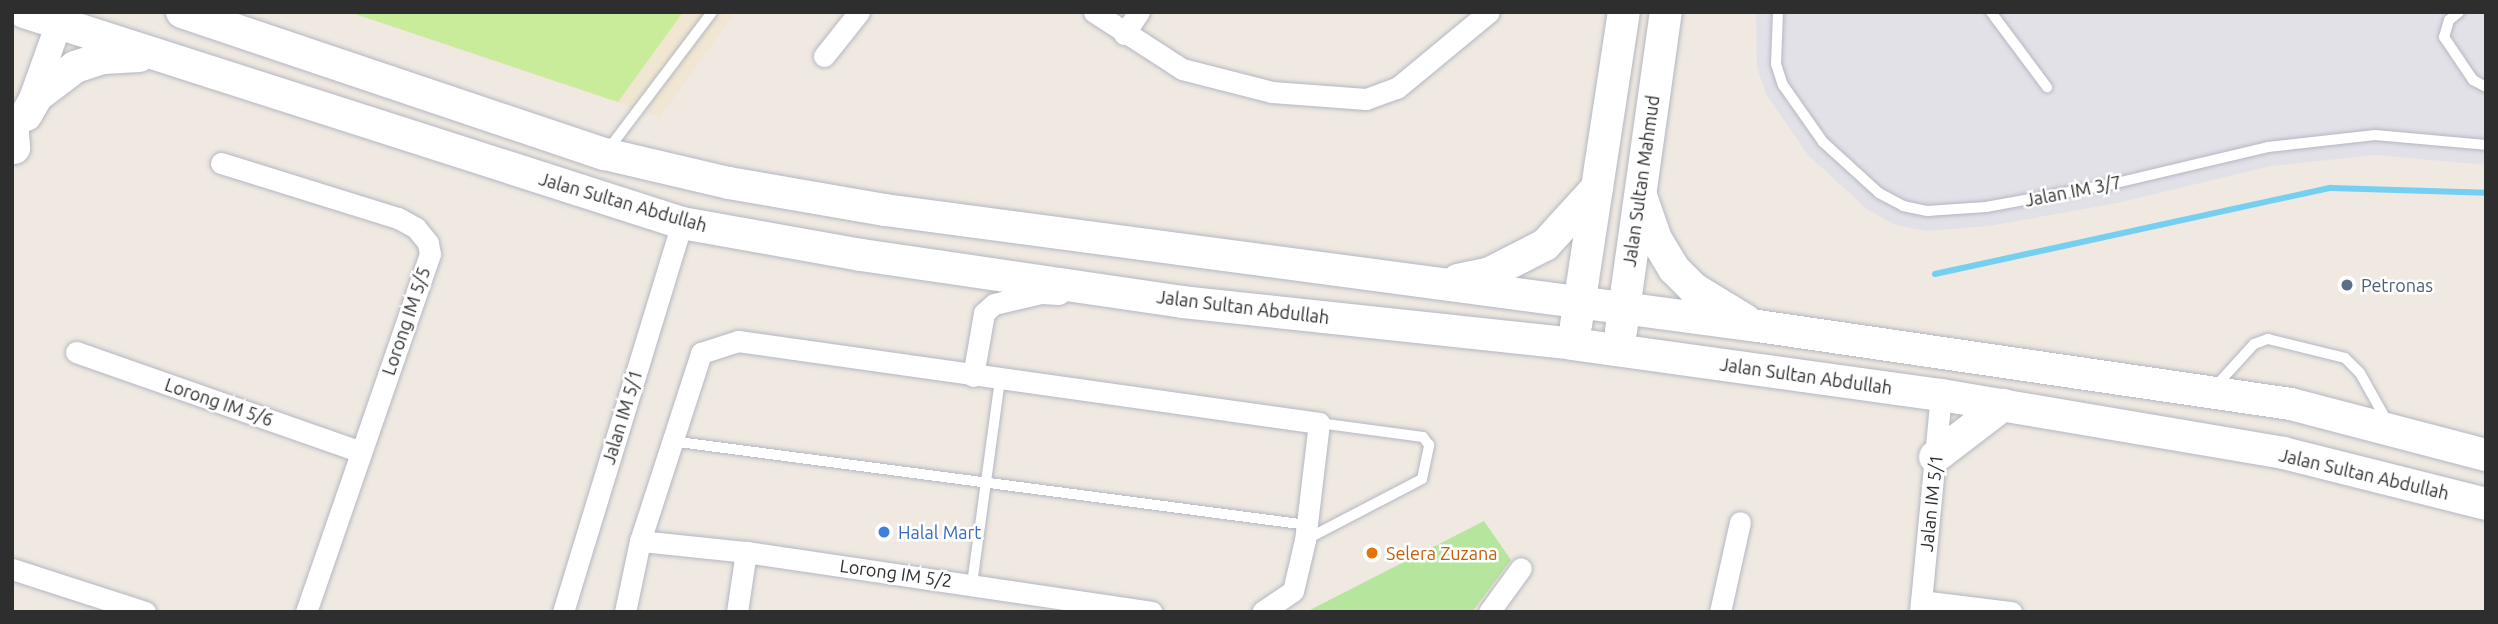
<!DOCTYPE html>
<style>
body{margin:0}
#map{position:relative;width:2498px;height:624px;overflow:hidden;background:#efe9e1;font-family:Ubuntu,sans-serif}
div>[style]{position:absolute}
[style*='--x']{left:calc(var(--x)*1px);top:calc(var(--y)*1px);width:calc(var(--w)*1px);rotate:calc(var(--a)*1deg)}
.industrial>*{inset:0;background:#e3e1e8}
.education>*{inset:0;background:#f0e6d1}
.green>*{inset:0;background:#b6e59e}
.pitch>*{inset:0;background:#c9ec9a}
.stream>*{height:6px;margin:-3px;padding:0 3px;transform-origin:3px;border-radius:3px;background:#75cff0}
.roads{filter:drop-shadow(0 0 2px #b4b7c1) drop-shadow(0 0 2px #b4b7c1)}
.service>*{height:10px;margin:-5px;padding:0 5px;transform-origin:5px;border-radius:5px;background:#fff}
.minor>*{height:21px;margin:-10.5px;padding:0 10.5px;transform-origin:10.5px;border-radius:10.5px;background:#fff}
.tertiary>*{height:26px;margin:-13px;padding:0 13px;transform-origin:13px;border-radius:13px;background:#fff}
.secondary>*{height:32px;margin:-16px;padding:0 16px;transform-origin:16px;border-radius:16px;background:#fff}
.dots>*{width:19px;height:19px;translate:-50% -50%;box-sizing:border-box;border:4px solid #fff;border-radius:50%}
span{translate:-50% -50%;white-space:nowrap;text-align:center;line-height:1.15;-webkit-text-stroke:5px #fff;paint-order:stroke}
.street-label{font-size:18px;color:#2e2e2e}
.service-label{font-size:18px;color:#4e5e75}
.left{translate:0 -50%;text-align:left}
.shop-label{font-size:18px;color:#366cbe}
.food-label{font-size:18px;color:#c56008}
.frame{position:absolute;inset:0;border:14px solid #2e2e2e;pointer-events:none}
</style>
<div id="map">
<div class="industrial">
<div style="clip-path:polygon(1756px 12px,2486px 12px,2486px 165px,2375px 155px,2271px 166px,2117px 203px,1989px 226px,1926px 231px,1896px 225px,1868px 210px,1808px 155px,1766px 94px,1757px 67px)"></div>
</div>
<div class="education">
<div style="clip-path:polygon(349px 12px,735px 12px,660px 117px)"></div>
</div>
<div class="green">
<div style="clip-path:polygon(1484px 521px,1511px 560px,1472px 612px,1306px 612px)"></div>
</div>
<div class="pitch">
<div style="clip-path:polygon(349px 12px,683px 12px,618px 102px)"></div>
</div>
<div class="stream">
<div style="--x:1935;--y:274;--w:405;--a:-12.3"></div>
<div style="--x:2331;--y:188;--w:155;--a:1.8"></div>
</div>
<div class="roads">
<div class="service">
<div style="--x:1778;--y:12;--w:52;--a:92.2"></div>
<div style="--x:1776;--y:64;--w:22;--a:72"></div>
<div style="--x:1783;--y:85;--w:70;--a:54.9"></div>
<div style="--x:1823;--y:142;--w:76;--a:42.3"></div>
<div style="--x:1879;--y:193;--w:27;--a:28"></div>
<div style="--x:1903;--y:206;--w:25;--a:12"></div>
<div style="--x:1927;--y:211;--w:59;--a:-3.9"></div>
<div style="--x:1986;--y:207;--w:128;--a:-10.3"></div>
<div style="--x:2112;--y:184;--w:160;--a:-13.3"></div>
<div style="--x:2268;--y:147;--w:108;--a:-6.4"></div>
<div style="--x:2375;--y:135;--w:111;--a:5.1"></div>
<div style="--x:1991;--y:12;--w:94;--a:53.3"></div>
<div style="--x:2459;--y:12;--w:13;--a:141"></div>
<div style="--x:2449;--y:20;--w:18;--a:106"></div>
<div style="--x:2444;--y:37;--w:52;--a:56"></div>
<div style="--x:2473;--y:80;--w:15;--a:28"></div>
<div style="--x:607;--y:151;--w:174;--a:-52.9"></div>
<div style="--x:2214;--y:388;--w:59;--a:-47.7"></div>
<div style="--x:2254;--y:344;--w:15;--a:-20"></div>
<div style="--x:2268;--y:339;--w:79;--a:13.9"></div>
<div style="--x:2345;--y:358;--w:21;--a:45"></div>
<div style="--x:2360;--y:373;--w:57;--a:60.8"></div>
<div style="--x:671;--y:441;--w:642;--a:7.52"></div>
<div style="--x:1305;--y:540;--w:132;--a:-27.5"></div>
<div style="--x:1422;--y:479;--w:35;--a:-78"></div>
<div style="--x:1429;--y:445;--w:10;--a:-127"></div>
<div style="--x:1423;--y:437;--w:105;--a:-172.3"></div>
<div style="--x:972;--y:584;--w:206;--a:-82.2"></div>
</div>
<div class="minor">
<div style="--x:1094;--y:12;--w:105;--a:32.9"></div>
<div style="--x:1182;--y:69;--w:93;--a:14.3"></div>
<div style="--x:1272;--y:92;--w:94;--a:4.3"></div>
<div style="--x:1366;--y:99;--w:33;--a:-20"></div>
<div style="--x:1397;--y:88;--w:119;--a:-39.6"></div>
<div style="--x:1124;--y:34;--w:27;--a:-56"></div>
<div style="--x:824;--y:56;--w:56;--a:-51.5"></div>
<div style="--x:221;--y:163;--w:185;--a:17.3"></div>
<div style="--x:398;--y:218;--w:21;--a:29"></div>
<div style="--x:416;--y:228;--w:19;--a:51"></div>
<div style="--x:428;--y:243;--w:11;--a:80"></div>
<div style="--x:430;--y:254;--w:379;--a:109.1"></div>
<div style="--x:76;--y:352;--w:302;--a:19.3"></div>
<div style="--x:973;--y:376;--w:64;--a:-80.1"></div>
<div style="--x:984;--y:313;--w:13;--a:-42"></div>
<div style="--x:994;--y:304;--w:48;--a:-13.2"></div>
<div style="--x:1041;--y:293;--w:18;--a:3"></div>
<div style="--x:640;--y:541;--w:107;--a:5.9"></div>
<div style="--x:746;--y:552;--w:410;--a:8.4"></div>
<div style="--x:12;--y:569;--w:140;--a:17.9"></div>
<div style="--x:1921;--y:601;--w:91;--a:7"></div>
<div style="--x:563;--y:612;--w:407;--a:-73"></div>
<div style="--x:625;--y:612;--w:73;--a:-78.1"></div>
<div style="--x:640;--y:541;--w:198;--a:-72"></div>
<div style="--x:701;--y:353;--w:39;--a:-18"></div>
<div style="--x:738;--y:341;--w:587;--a:8.03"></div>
<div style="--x:1319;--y:423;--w:118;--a:96.8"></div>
<div style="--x:1305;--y:540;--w:52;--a:103.2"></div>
<div style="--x:1293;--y:591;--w:37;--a:146"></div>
<div style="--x:737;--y:612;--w:61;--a:-81.5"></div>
<div style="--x:1489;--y:612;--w:54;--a:-54"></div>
<div style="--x:1720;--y:612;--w:92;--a:-77.5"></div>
<div style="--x:1920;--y:612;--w:218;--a:-84.5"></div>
</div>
<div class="tertiary">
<div style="--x:29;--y:107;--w:101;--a:-70.3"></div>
</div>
<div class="secondary">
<div style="--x:24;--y:12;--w:691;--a:17.78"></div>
<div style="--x:682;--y:223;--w:182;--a:10.1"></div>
<div style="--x:861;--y:255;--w:325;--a:8.3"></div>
<div style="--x:1183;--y:302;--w:392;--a:6.1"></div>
<div style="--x:1573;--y:344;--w:372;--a:7.9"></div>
<div style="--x:1941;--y:395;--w:347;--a:9.6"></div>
<div style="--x:2283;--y:453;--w:209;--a:14.1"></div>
<div style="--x:182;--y:12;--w:446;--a:18.6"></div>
<div style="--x:605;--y:154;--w:127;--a:13.2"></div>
<div style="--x:729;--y:183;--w:158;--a:9.8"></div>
<div style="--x:885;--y:210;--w:881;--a:7.57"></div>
<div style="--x:1758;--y:326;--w:539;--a:8.33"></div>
<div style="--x:2291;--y:404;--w:202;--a:14.7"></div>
<div style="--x:26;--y:115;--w:22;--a:-60"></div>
<div style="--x:37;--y:96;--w:48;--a:-37.3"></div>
<div style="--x:75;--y:67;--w:29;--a:-18"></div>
<div style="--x:103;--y:58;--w:36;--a:-3"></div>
<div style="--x:12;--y:123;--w:25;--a:85"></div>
<div style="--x:1641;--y:196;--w:46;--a:70.8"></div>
<div style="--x:1656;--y:239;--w:35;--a:59"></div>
<div style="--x:1674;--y:269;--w:28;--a:45"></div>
<div style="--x:1694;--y:289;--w:60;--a:31.3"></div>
<div style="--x:1458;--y:280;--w:33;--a:-12"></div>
<div style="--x:1490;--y:273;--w:62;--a:-27"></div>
<div style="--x:1545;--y:245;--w:77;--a:-47.6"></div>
<div style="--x:1576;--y:325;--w:317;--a:-81.3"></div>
<div style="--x:1621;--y:331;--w:322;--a:-82"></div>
<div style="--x:1935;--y:457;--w:86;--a:-37.4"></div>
</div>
</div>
<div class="dots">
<div style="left:2347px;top:285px;background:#5c6f8a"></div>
<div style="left:884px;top:532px;background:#3f7fe0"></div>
<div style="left:1372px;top:553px;background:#e8710a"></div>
</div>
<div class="street-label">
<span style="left:1641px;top:181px;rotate:-82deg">Jalan Sultan Mahmud</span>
<span style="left:2073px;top:191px;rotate:-11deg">Jalan IM 3/7</span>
<span style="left:623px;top:202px;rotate:16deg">Jalan Sultan Abdullah</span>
<span style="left:1243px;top:307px;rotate:7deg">Jalan Sultan Abdullah</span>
<span style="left:406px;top:321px;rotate:-71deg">Lorong IM 5/5</span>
<span style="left:1806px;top:376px;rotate:8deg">Jalan Sultan Abdullah</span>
<span style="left:219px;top:402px;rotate:19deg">Lorong IM 5/6</span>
<span style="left:622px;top:417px;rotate:-73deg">Jalan IM 5/1</span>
<span style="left:2364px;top:474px;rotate:13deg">Jalan Sultan Abdullah</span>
<span style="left:1931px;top:503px;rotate:-84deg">Jalan IM 5/1</span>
<span style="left:896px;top:573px;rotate:8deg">Lorong IM 5/2</span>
</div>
<div class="service-label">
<span class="left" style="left:2361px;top:285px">Petronas</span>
</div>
<div class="shop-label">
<span class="left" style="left:898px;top:532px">Halal Mart</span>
</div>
<div class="food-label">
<span class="left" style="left:1386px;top:553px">Selera Zuzana</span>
</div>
<div class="frame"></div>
</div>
